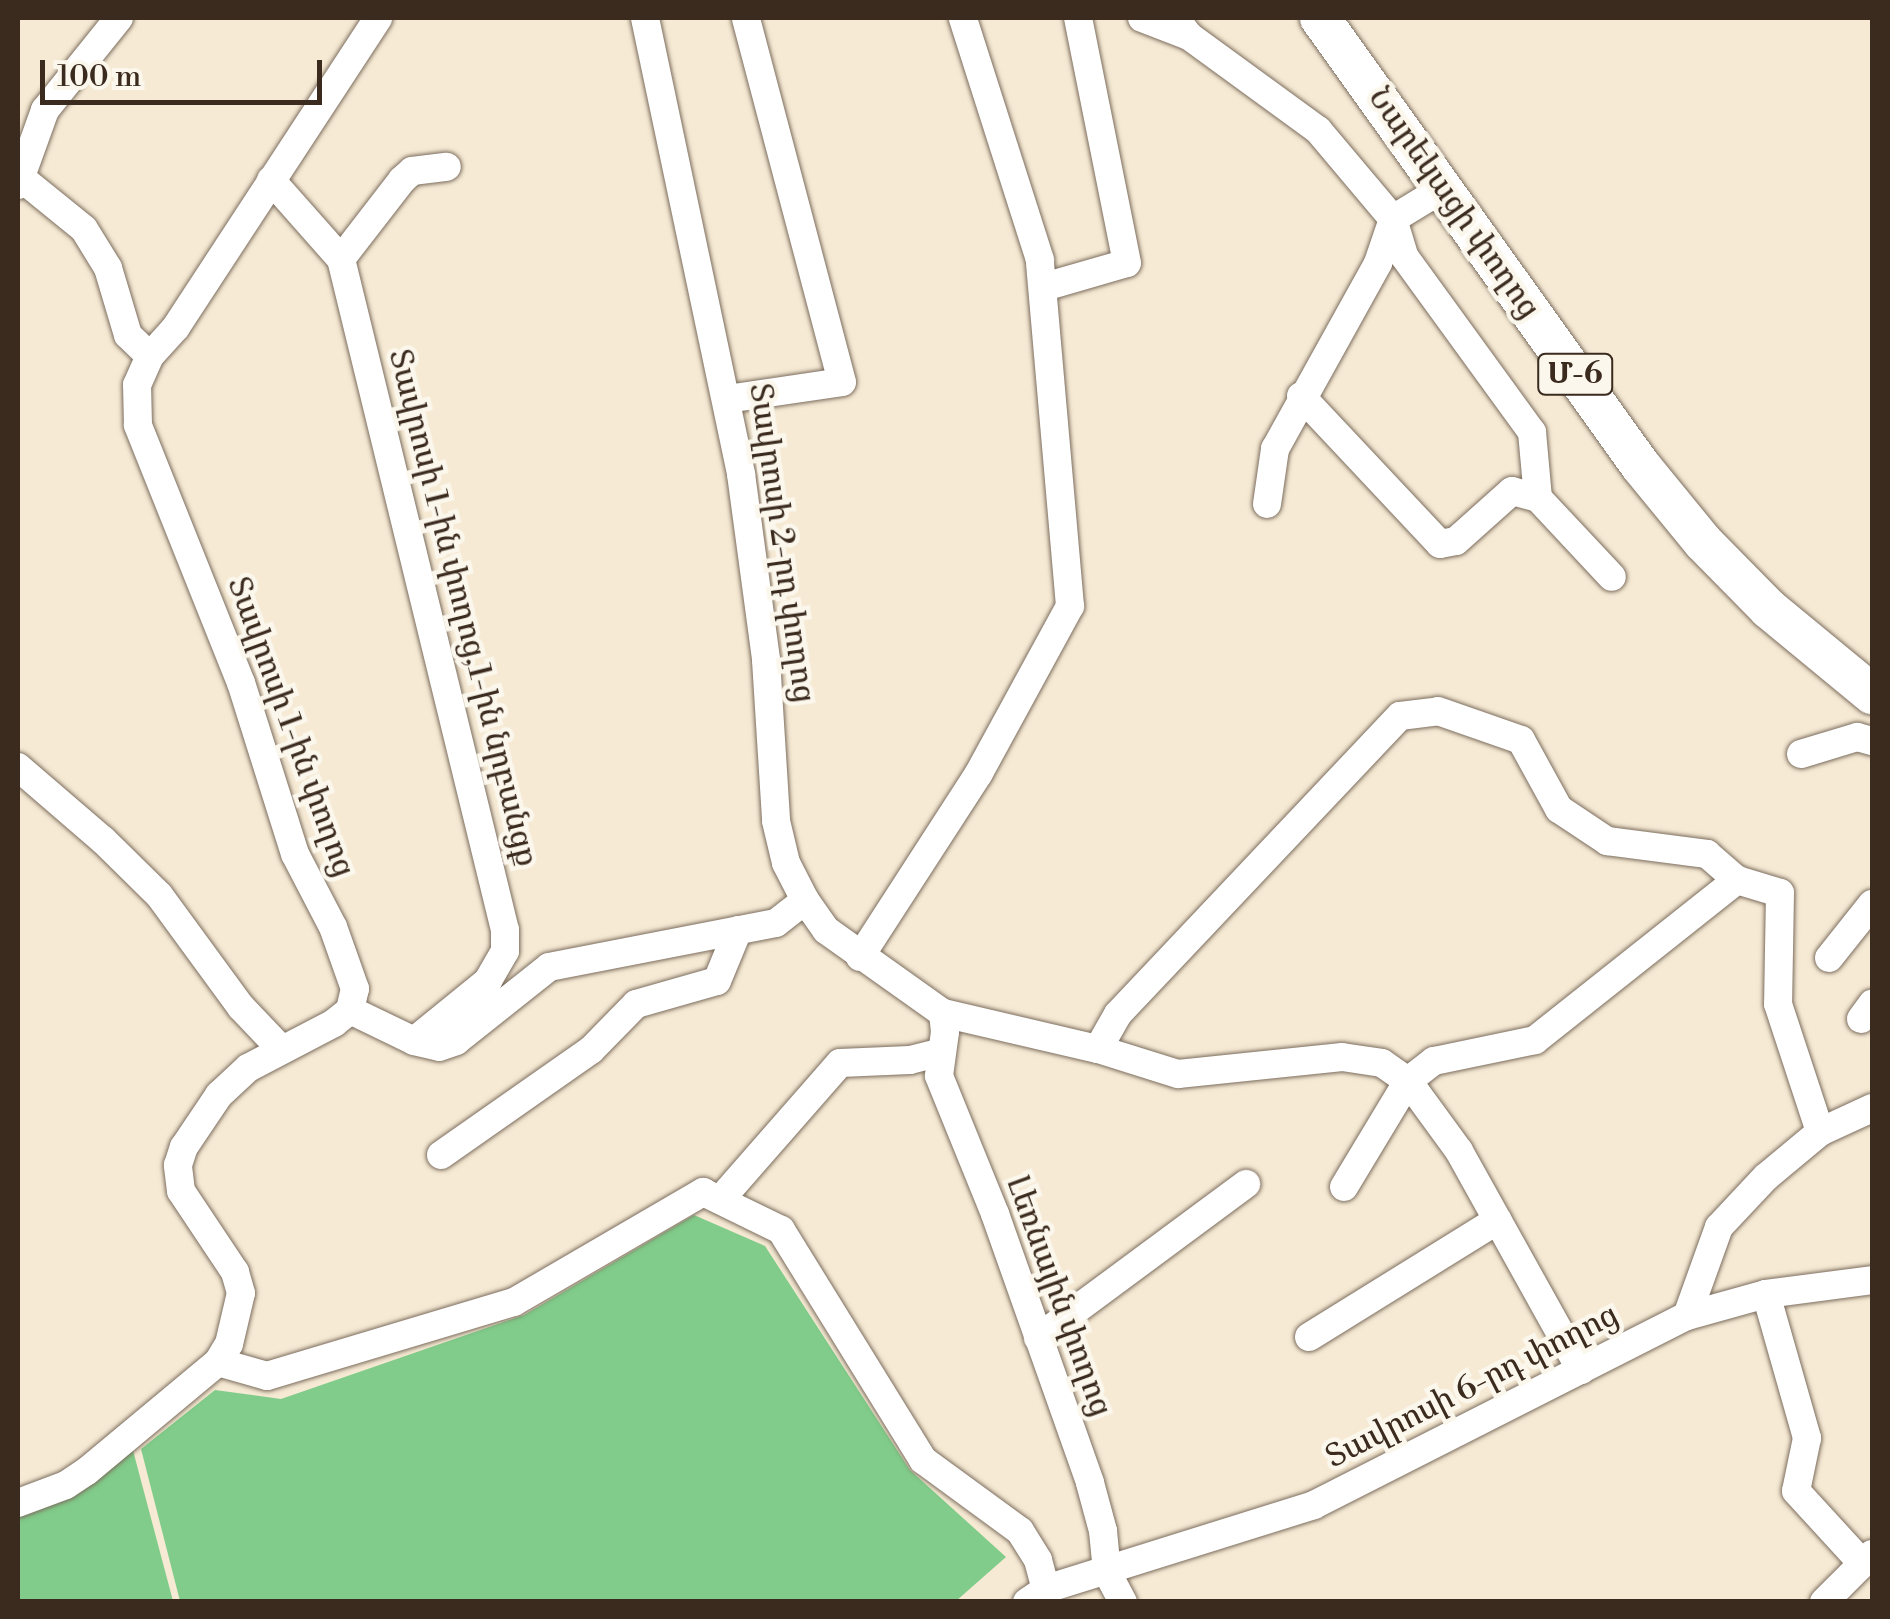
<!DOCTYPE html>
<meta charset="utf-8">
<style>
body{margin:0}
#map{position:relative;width:1890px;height:1619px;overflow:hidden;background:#f6ead4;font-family:"Libre Bodoni","Noto Serif Armenian",serif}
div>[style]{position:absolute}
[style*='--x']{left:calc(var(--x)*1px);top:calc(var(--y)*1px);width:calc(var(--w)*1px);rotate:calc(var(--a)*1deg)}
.green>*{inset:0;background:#81cc8a}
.roads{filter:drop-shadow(0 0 2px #7c6d5e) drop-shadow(0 0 2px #7c6d5e)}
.minor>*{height:28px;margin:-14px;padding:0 14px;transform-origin:14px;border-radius:14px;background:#fff}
.highway>*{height:40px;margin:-20px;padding:0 20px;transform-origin:20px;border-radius:20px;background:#fff}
span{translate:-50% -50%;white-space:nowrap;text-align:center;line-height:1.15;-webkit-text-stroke:9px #fbf7ec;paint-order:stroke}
.shield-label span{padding:2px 8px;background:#fbf7ec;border:2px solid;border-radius:8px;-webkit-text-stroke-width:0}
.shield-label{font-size:30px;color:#3b2a1e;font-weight:700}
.street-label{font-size:32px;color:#3b2a1e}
.frame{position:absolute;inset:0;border:20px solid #3b2a1e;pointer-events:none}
.scale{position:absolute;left:40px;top:60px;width:282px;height:45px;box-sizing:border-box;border:5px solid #3b2a1e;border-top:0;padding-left:12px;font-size:30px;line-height:35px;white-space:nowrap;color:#3b2a1e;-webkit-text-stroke:8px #fbf7ec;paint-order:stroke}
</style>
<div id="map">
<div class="green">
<div style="clip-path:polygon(694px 1215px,765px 1246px,910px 1470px,1006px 1557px,956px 1601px,180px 1601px,141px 1449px,215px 1390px,281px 1399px,524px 1315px)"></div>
<div style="clip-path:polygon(131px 1443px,173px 1601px,18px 1602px,18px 1512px)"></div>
</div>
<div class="roads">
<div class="minor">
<div style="--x:645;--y:18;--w:466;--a:78.1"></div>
<div style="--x:741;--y:474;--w:188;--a:82.3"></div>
<div style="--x:766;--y:660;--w:161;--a:86.4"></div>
<div style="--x:776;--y:821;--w:43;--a:76.6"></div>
<div style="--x:786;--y:863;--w:42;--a:62.8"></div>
<div style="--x:805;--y:900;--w:37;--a:55"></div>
<div style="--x:826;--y:930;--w:143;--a:35.4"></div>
<div style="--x:943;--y:1013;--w:159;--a:13.1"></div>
<div style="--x:1098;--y:1049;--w:84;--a:17.4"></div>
<div style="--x:1178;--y:1074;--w:165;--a:-5.9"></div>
<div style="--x:1342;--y:1057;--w:40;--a:8.5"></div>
<div style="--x:1382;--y:1063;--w:32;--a:35"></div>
<div style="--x:1408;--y:1081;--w:87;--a:53.9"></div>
<div style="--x:1459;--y:1151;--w:251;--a:60.9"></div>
<div style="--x:1142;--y:18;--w:50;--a:21"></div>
<div style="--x:1175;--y:18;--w:23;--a:52"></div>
<div style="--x:1189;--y:36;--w:160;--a:36.1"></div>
<div style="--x:1318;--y:130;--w:116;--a:49.9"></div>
<div style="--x:1393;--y:219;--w:60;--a:-31.3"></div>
<div style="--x:20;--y:177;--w:82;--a:39.1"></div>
<div style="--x:84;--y:229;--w:46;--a:58.4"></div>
<div style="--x:108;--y:268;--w:70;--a:73.4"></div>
<div style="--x:128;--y:335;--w:30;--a:44"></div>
<div style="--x:271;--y:180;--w:106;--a:48.5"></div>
<div style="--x:341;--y:259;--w:691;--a:76.27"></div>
<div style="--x:505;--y:930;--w:21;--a:90"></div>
<div style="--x:505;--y:951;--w:34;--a:120"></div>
<div style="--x:488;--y:981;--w:95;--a:141"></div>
<div style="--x:18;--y:185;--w:80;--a:-70.2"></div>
<div style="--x:45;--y:110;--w:118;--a:-51.2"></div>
<div style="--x:1393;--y:219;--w:39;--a:73"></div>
<div style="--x:1404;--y:256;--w:218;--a:54"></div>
<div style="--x:1532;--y:432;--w:66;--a:84.8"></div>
<div style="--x:1538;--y:498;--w:108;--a:46.9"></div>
<div style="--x:341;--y:259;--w:100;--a:-52.3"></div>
<div style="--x:402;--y:180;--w:13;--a:-42"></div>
<div style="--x:412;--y:171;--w:35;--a:-7"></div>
<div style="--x:1044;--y:287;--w:86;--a:-16.1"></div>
<div style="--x:1127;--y:263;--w:250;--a:-101.3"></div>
<div style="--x:1301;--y:396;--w:203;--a:46.8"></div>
<div style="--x:1440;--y:544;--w:16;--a:-11"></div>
<div style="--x:1456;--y:541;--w:75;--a:-41.8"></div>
<div style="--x:1512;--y:491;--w:27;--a:15"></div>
<div style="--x:727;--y:399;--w:116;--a:-8.4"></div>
<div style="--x:842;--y:382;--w:376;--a:-104.8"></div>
<div style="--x:1267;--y:504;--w:56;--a:-81.7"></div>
<div style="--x:1275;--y:449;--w:213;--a:-61"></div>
<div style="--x:1378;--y:263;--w:46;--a:-71.2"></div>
<div style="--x:1801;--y:754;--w:59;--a:-16.9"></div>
<div style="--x:1857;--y:737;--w:16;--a:15"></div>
<div style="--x:18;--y:767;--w:112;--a:40.7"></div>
<div style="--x:103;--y:840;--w:78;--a:44.5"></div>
<div style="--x:159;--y:895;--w:139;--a:53.8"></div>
<div style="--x:241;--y:1007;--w:59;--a:46.4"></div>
<div style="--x:860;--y:957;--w:219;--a:-57.1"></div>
<div style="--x:979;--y:773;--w:190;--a:-61.4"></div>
<div style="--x:1070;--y:606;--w:347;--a:-95"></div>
<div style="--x:1040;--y:260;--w:254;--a:-107.7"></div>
<div style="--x:1829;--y:958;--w:69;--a:-51.5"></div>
<div style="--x:350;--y:1010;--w:71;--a:25.8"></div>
<div style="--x:414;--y:1041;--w:26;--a:13"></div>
<div style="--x:439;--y:1047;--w:18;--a:-19"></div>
<div style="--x:456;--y:1041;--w:119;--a:-38.5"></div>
<div style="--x:549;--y:967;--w:231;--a:-11"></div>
<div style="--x:776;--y:923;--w:37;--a:-38"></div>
<div style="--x:943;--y:1013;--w:19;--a:84"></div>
<div style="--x:945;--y:1032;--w:44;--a:97.8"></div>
<div style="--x:939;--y:1076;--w:149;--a:67.9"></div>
<div style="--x:995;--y:1214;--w:285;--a:70.5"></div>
<div style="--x:1090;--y:1483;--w:50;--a:74.8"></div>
<div style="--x:1103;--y:1531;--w:41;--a:84.4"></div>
<div style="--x:1107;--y:1572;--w:34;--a:62"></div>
<div style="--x:1861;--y:1019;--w:19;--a:-54"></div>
<div style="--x:1098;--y:1049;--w:40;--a:-60.3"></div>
<div style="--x:1118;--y:1014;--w:410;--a:-46.6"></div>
<div style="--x:1400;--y:716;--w:38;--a:-7"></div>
<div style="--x:1438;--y:711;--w:88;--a:19.3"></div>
<div style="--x:1521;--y:740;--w:79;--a:61.2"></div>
<div style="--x:1559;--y:809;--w:58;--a:33.7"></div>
<div style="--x:1607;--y:841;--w:101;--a:7.4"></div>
<div style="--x:1707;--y:854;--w:40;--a:41"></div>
<div style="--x:1737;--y:880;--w:45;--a:16.8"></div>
<div style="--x:1780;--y:893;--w:111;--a:91"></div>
<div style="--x:1778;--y:1004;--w:135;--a:71.8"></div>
<div style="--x:441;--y:1155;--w:183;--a:-35"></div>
<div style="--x:591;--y:1050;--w:64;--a:-45.6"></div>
<div style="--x:636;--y:1004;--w:84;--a:-15.9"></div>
<div style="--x:717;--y:981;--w:55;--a:-67.6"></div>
<div style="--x:1344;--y:1187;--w:124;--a:-58.9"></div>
<div style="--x:1408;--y:1081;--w:33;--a:-38"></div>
<div style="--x:1434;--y:1061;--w:103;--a:-11.7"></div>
<div style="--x:1535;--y:1040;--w:258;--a:-38.4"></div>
<div style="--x:720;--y:1200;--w:182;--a:-48.8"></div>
<div style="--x:840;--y:1063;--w:70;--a:-2.5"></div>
<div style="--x:910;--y:1060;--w:32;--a:-14"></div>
<div style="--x:1766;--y:1294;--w:150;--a:74.1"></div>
<div style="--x:1807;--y:1438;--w:54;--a:101.7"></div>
<div style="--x:1796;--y:1491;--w:99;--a:47.5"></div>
<div style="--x:1687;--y:1316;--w:95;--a:-70.2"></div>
<div style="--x:1719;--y:1227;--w:69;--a:-46.8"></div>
<div style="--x:1766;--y:1177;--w:70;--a:-39.8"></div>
<div style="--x:1820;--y:1132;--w:57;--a:-24.8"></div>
<div style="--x:1309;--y:1337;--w:222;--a:-31.8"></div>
<div style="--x:1038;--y:1338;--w:259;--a:-36.5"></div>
<div style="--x:218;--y:1362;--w:51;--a:15.9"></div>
<div style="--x:267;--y:1376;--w:258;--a:-16.7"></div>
<div style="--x:514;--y:1302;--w:219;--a:-30.2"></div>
<div style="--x:703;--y:1192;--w:87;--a:26"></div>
<div style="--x:781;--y:1230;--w:270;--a:58.3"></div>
<div style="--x:923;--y:1460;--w:120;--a:36.2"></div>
<div style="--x:1020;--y:1531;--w:34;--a:58"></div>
<div style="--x:1038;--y:1560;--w:30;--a:75"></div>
<div style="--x:18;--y:1503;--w:51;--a:-20.6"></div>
<div style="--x:66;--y:1485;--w:25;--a:-34"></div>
<div style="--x:87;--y:1471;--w:170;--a:-39.8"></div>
<div style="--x:218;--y:1362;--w:21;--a:-59"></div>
<div style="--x:229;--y:1344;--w:52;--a:-76.8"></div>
<div style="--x:241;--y:1293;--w:22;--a:-106"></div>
<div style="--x:235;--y:1272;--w:97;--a:-123.7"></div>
<div style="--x:181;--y:1191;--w:26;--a:-97"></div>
<div style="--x:178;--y:1165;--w:19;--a:-72"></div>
<div style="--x:184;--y:1147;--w:63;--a:-56.1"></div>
<div style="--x:219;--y:1095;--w:40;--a:-43"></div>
<div style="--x:248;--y:1068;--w:97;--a:-27.6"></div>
<div style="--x:334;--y:1023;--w:21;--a:-39"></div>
<div style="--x:350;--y:1010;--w:22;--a:-77"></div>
<div style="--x:355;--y:989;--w:66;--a:-109.5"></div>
<div style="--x:333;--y:927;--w:82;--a:-117.5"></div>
<div style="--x:295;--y:854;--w:179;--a:-107.5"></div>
<div style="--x:241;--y:683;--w:278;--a:-111.8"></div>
<div style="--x:138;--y:425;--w:40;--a:-91.4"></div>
<div style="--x:137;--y:385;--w:32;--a:-66"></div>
<div style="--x:150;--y:356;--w:39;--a:-48"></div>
<div style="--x:176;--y:327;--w:369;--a:-56.8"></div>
<div style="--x:1027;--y:1602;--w:23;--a:-34"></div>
<div style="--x:1046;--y:1589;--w:281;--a:-17.4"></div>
<div style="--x:1314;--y:1505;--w:418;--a:-26.9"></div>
<div style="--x:1687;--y:1316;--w:82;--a:-15.6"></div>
<div style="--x:1766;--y:1294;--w:107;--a:-7.5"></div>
<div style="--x:1824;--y:1602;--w:68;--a:-45"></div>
</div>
<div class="highway">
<div style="--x:1320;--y:18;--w:550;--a:54.4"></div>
<div style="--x:1640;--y:465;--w:99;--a:50.7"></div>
<div style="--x:1703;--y:542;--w:94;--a:45.4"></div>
<div style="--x:1769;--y:609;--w:134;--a:39.5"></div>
</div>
</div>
<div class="shield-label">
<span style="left:1575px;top:374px">Մ-6</span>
</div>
<div class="street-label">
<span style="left:1454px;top:203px;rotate:55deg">Նարեկացի փողոց</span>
<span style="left:782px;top:543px;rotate:82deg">Տավրոսի 2-րդ փողոց</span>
<span style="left:463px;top:608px;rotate:76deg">Տավրոսի 1-ին փողոց,1-ին նրբանցք</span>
<span style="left:291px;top:727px;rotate:70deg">Տավրոսի 1-ին փողոց</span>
<span style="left:1059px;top:1296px;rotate:70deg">Լեռնային փողոց</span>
<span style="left:1472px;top:1386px;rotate:-27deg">Տավրոսի 6-րդ փողոց</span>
</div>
<div class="frame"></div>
<div class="scale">100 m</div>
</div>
